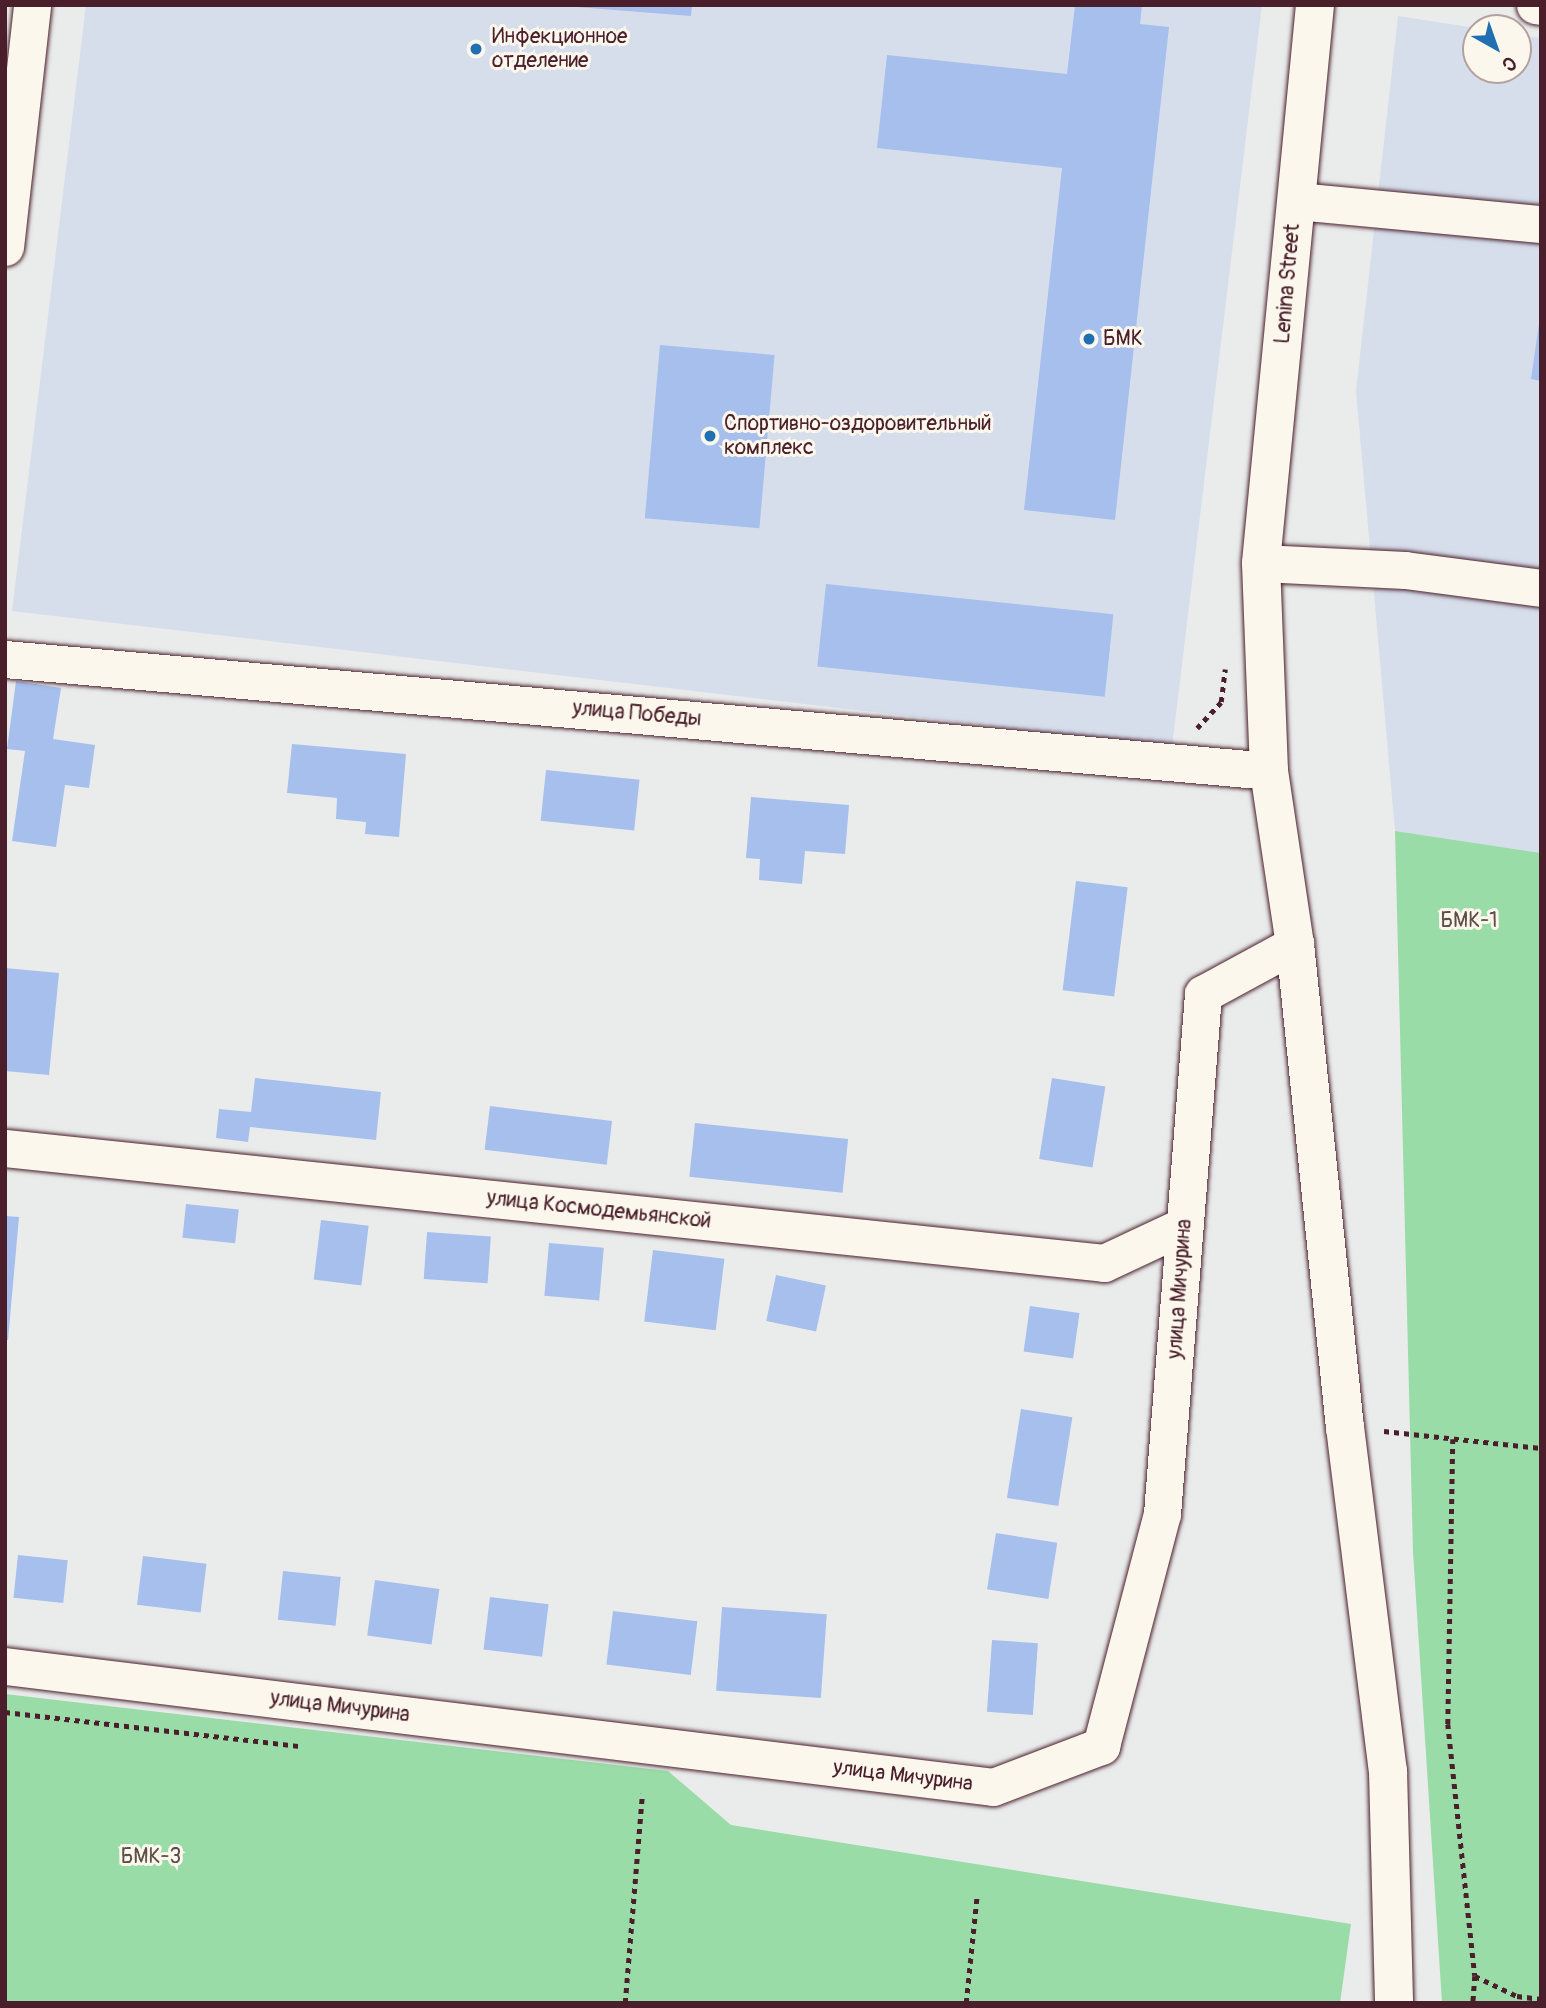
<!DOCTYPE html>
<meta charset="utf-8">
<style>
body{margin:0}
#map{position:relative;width:1546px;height:2008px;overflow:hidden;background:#eaecec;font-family:Pangolin,sans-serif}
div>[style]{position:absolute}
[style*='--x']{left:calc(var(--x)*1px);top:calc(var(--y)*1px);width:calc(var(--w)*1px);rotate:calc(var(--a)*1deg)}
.built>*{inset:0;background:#d6deec}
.green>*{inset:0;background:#99dca8}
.building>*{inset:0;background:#a6bfec;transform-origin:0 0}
.path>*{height:4.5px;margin-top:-2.25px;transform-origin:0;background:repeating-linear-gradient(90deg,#4a1f2b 0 5px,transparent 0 10px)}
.roads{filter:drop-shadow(0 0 2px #4a1f2b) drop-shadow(0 0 2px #4a1f2b)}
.minor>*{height:37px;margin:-18.5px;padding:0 18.5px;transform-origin:18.5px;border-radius:18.5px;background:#fbf7ec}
.major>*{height:38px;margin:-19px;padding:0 19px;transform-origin:19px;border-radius:19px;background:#fbf7ec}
.dots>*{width:19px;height:19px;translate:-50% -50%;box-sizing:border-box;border:4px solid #fbf7ec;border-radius:50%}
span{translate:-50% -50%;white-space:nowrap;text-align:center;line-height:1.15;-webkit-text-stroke:6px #fbf7ec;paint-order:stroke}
.poi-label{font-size:21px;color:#4a1f2b}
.left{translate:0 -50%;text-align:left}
.street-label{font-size:21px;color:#4a1f2b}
.park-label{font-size:21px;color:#5e4e4a}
.frame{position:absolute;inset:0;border:7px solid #4a1f2b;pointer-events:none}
.north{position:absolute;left:1462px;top:14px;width:70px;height:70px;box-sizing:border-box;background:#fbf7ec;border:2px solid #b4a19f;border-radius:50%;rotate:140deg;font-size:19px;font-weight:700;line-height:28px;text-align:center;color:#4a1f2b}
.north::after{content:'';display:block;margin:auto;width:24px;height:32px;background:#1f6fb2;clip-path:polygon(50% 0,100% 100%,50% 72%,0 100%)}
</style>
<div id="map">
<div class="built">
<div style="clip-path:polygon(86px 5px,1262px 5px,1172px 747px,12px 611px)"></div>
<div style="clip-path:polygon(1398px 16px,1476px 28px,1476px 70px,1518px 70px,1518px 35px,1541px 38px,1541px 853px,1395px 831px,1356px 391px)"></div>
</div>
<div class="green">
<div style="clip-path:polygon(1395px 831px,1541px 853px,1541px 2003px,1442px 2003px,1413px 1552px)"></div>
<div style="clip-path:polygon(5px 1694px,668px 1771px,731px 1825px,1351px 1924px,1340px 2003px,5px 2003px)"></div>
</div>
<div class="building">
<div style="clip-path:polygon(551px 5px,692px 5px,691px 16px)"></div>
<div style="clip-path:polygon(1075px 5px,1142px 5px,1140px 24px,1169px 27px,1115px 520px,1024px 510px,1062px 168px,877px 148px,887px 55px,1067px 74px)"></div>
<div style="clip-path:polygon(1539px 324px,1541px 324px,1541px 381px,1531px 379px)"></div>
<div style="left:660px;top:345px;width:115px;height:174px;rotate:5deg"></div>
<div style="left:826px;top:584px;width:289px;height:83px;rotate:6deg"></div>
<div style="clip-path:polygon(16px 681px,61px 688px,53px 739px,95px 745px,89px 788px,65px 785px,56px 847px,12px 841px,25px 751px,7px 749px)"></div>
<div style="clip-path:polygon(292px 744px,406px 754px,399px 837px,365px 834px,366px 822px,336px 819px,337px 798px,287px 793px)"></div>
<div style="left:546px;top:770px;width:94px;height:51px;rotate:6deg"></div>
<div style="clip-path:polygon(751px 797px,849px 805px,845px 854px,805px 851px,802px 884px,759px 880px,760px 859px,746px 858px)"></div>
<div style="left:1076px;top:881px;width:52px;height:110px;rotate:7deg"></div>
<div style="clip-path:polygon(5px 968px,59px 973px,49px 1075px,5px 1071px)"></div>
<div style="clip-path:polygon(255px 1078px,381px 1092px,376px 1140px,250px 1127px,248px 1142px,216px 1138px,219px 1109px,251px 1112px)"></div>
<div style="left:1052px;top:1078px;width:54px;height:82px;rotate:9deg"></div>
<div style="left:490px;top:1106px;width:123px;height:44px;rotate:7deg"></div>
<div style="left:695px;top:1123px;width:154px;height:54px;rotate:6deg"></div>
<div style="left:186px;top:1204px;width:53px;height:34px;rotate:6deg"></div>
<div style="clip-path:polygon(5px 1216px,19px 1217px,8px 1340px,5px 1340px)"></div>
<div style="left:321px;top:1220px;width:48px;height:60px;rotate:7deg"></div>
<div style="left:427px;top:1232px;width:64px;height:47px;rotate:4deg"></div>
<div style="left:549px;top:1243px;width:55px;height:53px;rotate:5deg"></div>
<div style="left:653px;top:1250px;width:72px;height:72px;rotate:7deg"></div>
<div style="left:776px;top:1275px;width:51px;height:47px;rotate:12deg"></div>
<div style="left:1030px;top:1306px;width:50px;height:46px;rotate:8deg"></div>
<div style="left:1021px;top:1409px;width:52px;height:90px;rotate:9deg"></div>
<div style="left:996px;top:1533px;width:62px;height:57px;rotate:9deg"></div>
<div style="left:18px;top:1555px;width:50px;height:43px;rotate:6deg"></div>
<div style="left:143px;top:1556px;width:64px;height:49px;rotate:7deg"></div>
<div style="left:283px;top:1571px;width:58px;height:49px;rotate:6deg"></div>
<div style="left:375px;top:1580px;width:65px;height:56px;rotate:8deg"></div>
<div style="left:490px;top:1597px;width:59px;height:53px;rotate:7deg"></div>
<div style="left:722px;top:1607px;width:105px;height:84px;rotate:4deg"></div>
<div style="left:613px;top:1611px;width:85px;height:54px;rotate:7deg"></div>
<div style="left:992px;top:1640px;width:46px;height:72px;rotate:4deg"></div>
</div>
<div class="path">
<div style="--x:1197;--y:728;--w:35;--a:-47"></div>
<div style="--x:1221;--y:702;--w:33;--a:-83"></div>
<div style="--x:1384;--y:1431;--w:158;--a:6.2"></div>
<div style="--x:1453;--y:1439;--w:285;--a:91"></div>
<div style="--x:1448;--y:1724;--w:253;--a:83.9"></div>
<div style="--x:1475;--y:1976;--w:27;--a:94"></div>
<div style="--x:5;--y:1712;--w:297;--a:6.6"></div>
<div style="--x:1475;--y:1976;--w:47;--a:25.5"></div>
<div style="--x:1517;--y:1996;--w:24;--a:7"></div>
<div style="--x:625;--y:2003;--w:210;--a:-85.3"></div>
<div style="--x:966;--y:2003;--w:109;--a:-84.2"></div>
</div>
<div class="roads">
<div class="minor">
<div style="--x:1535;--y:5;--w:6;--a:9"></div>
<div style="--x:1297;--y:201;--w:245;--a:5.4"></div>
<div style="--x:5;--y:247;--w:244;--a:-83.6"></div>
<div style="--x:1261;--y:563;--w:144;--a:2.8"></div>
<div style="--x:1405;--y:570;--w:137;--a:7.5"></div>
<div style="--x:5;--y:659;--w:1269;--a:5.06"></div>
<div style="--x:5;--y:1148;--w:1105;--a:5.97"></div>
<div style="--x:1104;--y:1263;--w:89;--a:-25.1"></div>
<div style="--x:5;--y:1666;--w:995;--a:6.98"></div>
<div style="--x:993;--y:1787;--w:116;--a:-20.8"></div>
<div style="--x:1101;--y:1746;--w:240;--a:-75.3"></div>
<div style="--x:1162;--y:1514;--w:522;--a:-85.49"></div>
<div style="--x:1203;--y:994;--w:105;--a:-28.5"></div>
</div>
<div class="major">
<div style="--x:1315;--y:5;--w:561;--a:95.53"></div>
<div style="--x:1261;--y:563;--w:208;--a:87.8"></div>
<div style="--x:1269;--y:771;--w:175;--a:81.5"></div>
<div style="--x:1295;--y:944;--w:486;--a:84.1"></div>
<div style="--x:1345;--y:1427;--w:347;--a:82.9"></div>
<div style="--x:1388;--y:1771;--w:232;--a:88.5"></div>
</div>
</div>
<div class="dots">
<div style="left:476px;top:49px;background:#1f6fb2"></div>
<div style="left:1089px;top:339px;background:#1f6fb2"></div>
<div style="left:710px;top:436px;background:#1f6fb2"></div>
</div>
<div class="poi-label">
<span class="left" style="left:492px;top:49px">Инфекционное<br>отделение</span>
<span class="left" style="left:1103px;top:339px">БМК</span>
<span class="left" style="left:724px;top:436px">Спортивно-оздоровительный<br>комплекс</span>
</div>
<div class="street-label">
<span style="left:1288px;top:284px;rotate:-85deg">Lenina Street</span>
<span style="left:637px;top:714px;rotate:5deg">улица Победы</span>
<span style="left:599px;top:1210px;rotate:6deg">улица Космодемьянской</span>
<span style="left:1180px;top:1289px;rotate:-86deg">улица Мичурина</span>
<span style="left:340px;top:1707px;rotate:7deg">улица Мичурина</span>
<span style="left:903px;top:1776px;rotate:7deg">улица Мичурина</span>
</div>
<div class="park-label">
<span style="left:1469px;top:921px">БМК-1</span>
<span style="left:151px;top:1857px">БМК-3</span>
</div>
<div class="frame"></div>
<div class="north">С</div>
</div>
